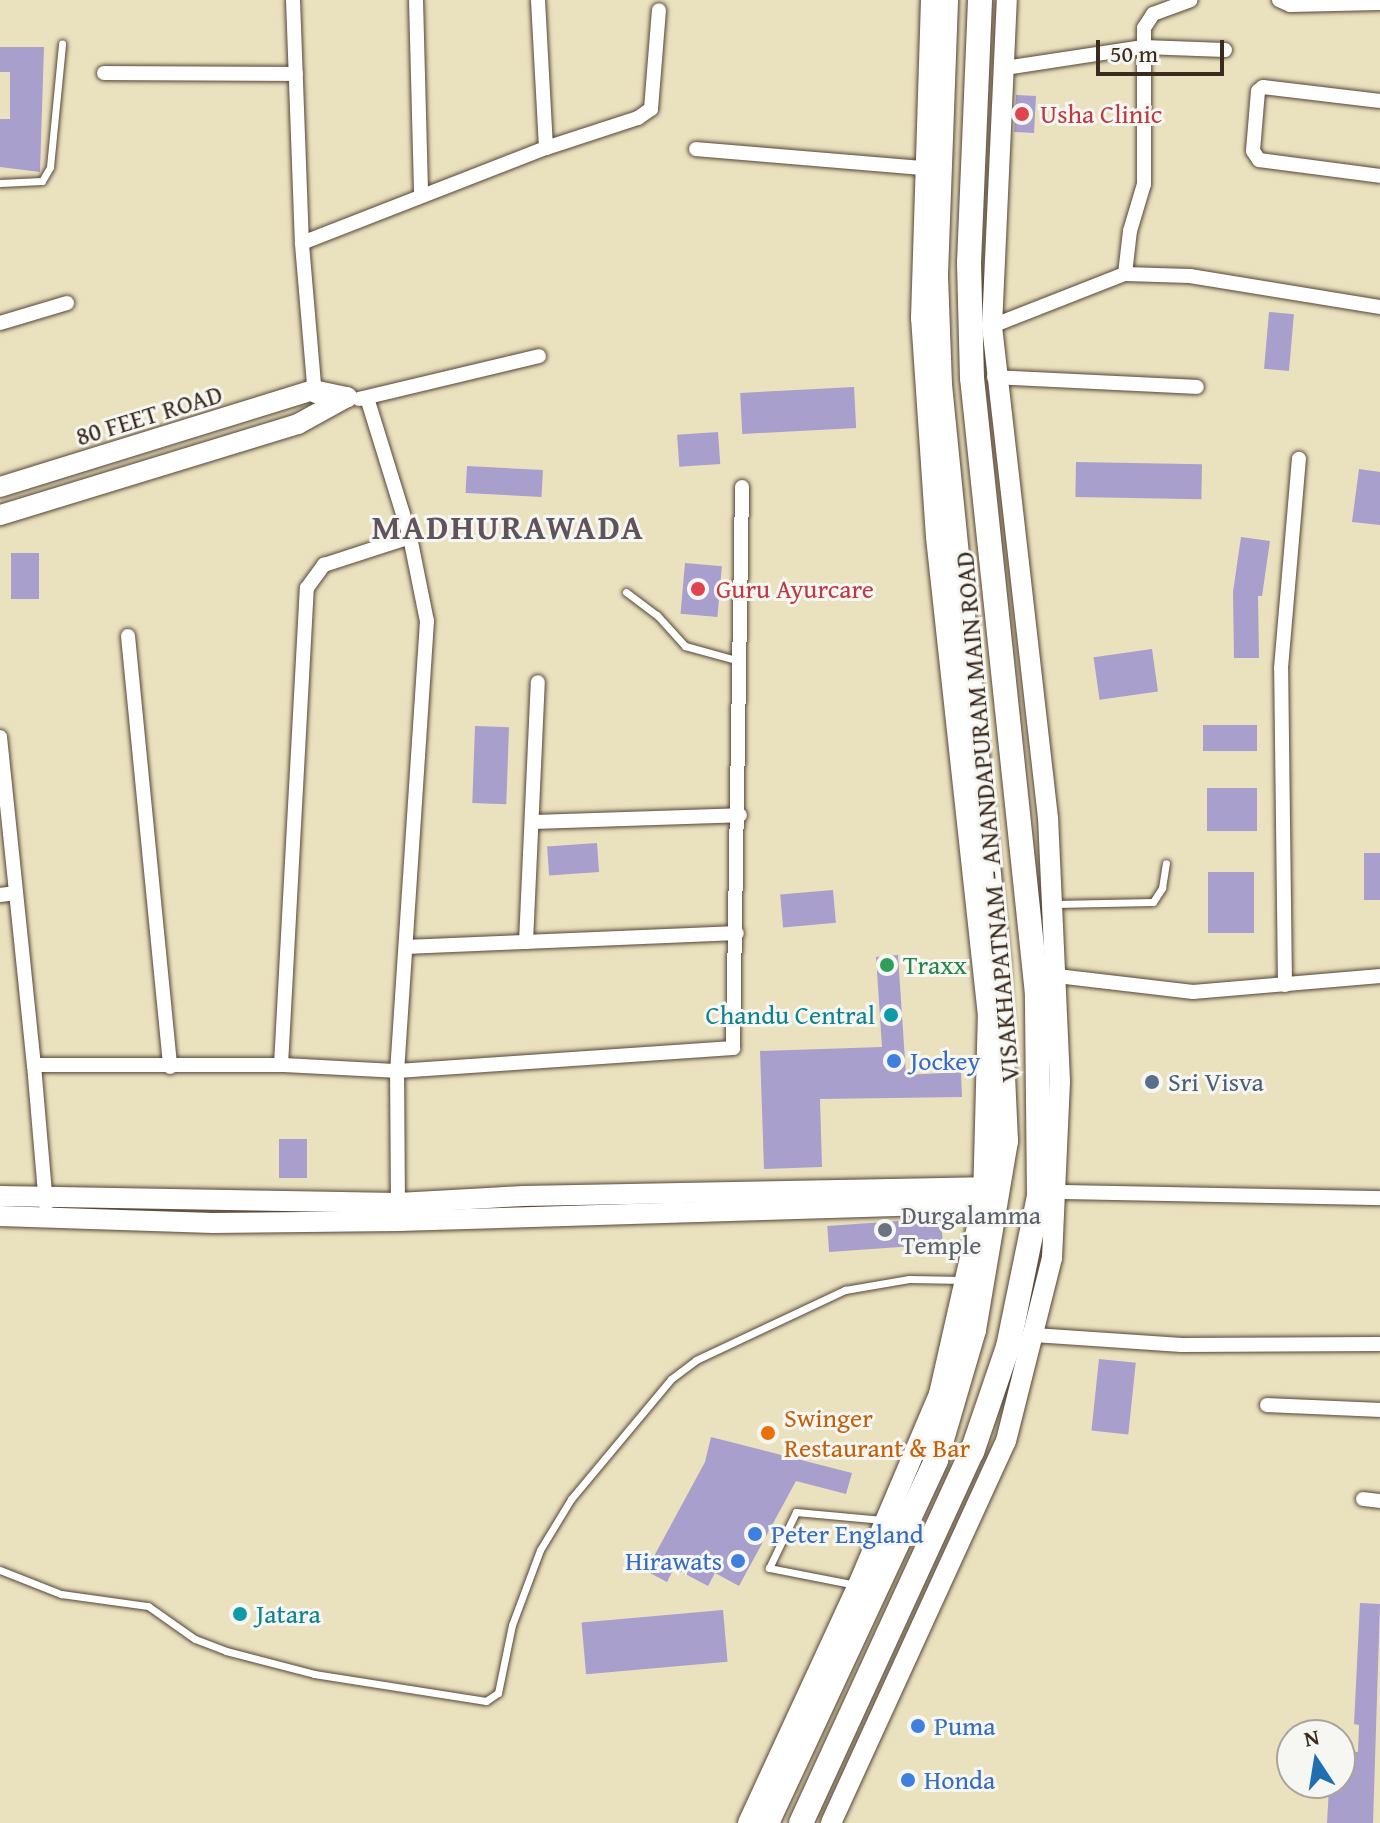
<!DOCTYPE html>
<style>
body{margin:0}
#map{position:relative;width:1380px;height:1823px;overflow:hidden;background:#eae1bf;font-family:"Gentium Book Plus",serif}
div>[style]{position:absolute}
[style*='--x']{left:calc(var(--x)*1px);top:calc(var(--y)*1px);width:calc(var(--w)*1px);rotate:calc(var(--a)*1deg)}
.building>*{inset:0;background:#a89fcd;transform-origin:0 0}
.roads{filter:drop-shadow(0 0 2px #554536) drop-shadow(0 0 2px #554536)}
.lane>*{height:7px;margin:-3.5px;padding:0 3.5px;transform-origin:3.5px;border-radius:3.5px;background:#fff}
.street>*{height:14px;margin:-7px;padding:0 7px;transform-origin:7px;border-radius:7px;background:#fff}
.secondary>*{height:20px;margin:-10px;padding:0 10px;transform-origin:10px;border-radius:10px;background:#fff}
.primary>*{height:24px;margin:-12px;padding:0 12px;transform-origin:12px;border-radius:12px;background:#fff}
.dots>*{width:22px;height:22px;translate:-50% -50%;box-sizing:border-box;border:4px solid #f6f6f2;border-radius:50%}
span{translate:-50% -50%;white-space:nowrap;text-align:center;line-height:1.15;-webkit-text-stroke:6px #f6f6f2;paint-order:stroke}
.health-label{font-size:26px;color:#be3a42}
.left{translate:0 -50%;text-align:left}
.street-label{font-size:26px;color:#3b2a1e}
.leisure-label{font-size:26px;color:#27864d}
.culture-label{font-size:26px;color:#0d838f}
.right{translate:-100% -50%;text-align:right}
.shop-label{font-size:26px;color:#366cbe}
.service-label{font-size:26px;color:#4e5e75}
.worship-label{font-size:26px;color:#5b616d}
.food-label{font-size:26px;color:#c56008}
.district-label{font-size:34px;color:#61535b;font-weight:700;letter-spacing:2px}
.north{position:absolute;left:1276px;top:1719px;width:80px;height:80px;box-sizing:border-box;background:#f6f6f2;border:2px solid #aba49d;border-radius:50%;rotate:348deg;font-size:22px;font-weight:700;line-height:32px;text-align:center;color:#3b2a1e}
.north::after{content:'';display:block;margin:auto;width:28px;height:36px;background:#1f6fb2;clip-path:polygon(50% 0,100% 100%,50% 72%,0 100%)}
.scale{position:absolute;left:1096px;top:40px;width:128px;height:36px;box-sizing:border-box;border:4px solid #3b2a1e;border-top:0;padding-left:10px;font-size:24px;line-height:28px;white-space:nowrap;color:#3b2a1e;-webkit-text-stroke:6px #f6f6f2;paint-order:stroke}
</style>
<div id="map">
<div class="building">
<div style="clip-path:polygon(0 47px,44px 47px,40px 172px,0 167px,0 119px,10px 119px,10px 72px,0 72px)"></div>
<div style="left:1016px;top:95px;width:20px;height:37px;rotate:3deg"></div>
<div style="left:1269px;top:312px;width:25px;height:57px;rotate:5deg"></div>
<div style="left:854px;top:387px;width:41px;height:114px;rotate:87deg"></div>
<div style="left:718px;top:432px;width:32px;height:41px;rotate:86deg"></div>
<div style="left:1076px;top:462px;width:126px;height:35px;rotate:1deg"></div>
<div style="left:467px;top:466px;width:76px;height:27px;rotate:3deg"></div>
<div style="clip-path:polygon(1359px 469px,1380px 472px,1380px 525px,1352px 522px)"></div>
<div style="clip-path:polygon(1241px 537px,1270px 541px,1262px 596px,1258px 596px,1259px 658px,1234px 658px,1233px 592px)"></div>
<div style="left:11px;top:553px;width:28px;height:46px"></div>
<div style="left:685px;top:563px;width:37px;height:51px;rotate:5deg"></div>
<div style="left:1152px;top:649px;width:43px;height:59px;rotate:82deg"></div>
<div style="left:1203px;top:725px;width:54px;height:26px"></div>
<div style="left:475px;top:726px;width:34px;height:77px;rotate:2deg"></div>
<div style="left:1207px;top:788px;width:50px;height:43px"></div>
<div style="left:597px;top:843px;width:29px;height:50px;rotate:86deg"></div>
<div style="left:1364px;top:853px;width:16px;height:47px"></div>
<div style="left:1208px;top:872px;width:46px;height:61px"></div>
<div style="left:833px;top:890px;width:33px;height:53px;rotate:85deg"></div>
<div style="clip-path:polygon(898px 955px,906px 1075px,961px 1072px,962px 1097px,820px 1099px,822px 1167px,764px 1169px,760px 1051px,882px 1047px,876px 957px)"></div>
<div style="left:307px;top:1139px;width:39px;height:28px;rotate:90deg"></div>
<div style="left:941px;top:1218px;width:26px;height:114px;rotate:86deg"></div>
<div style="left:1099px;top:1359px;width:37px;height:72px;rotate:6deg"></div>
<div style="clip-path:polygon(711px 1437px,852px 1473px,846px 1494px,796px 1481px,739px 1586px,715px 1573px,708px 1586px,674px 1568px,667px 1582px,646px 1571px,705px 1462px)"></div>
<div style="clip-path:polygon(1360px 1603px,1380px 1604px,1373px 1823px,1327px 1823px,1329px 1788px,1340px 1789px,1340px 1751px,1358px 1752px,1359px 1725px,1354px 1724px)"></div>
<div style="left:723px;top:1610px;width:52px;height:142px;rotate:85deg"></div>
</div>
<div class="roads">
<div class="lane">
<div style="--x:0;--y:183;--w:42;--a:-2.7"></div>
<div style="--x:42;--y:181;--w:16;--a:-60"></div>
<div style="--x:50;--y:167;--w:124;--a:-84.4"></div>
<div style="--x:626;--y:592;--w:39;--a:37"></div>
<div style="--x:657;--y:615;--w:42;--a:47.9"></div>
<div style="--x:685;--y:646;--w:57;--a:15.3"></div>
<div style="--x:1055;--y:904;--w:98;--a:-1.2"></div>
<div style="--x:1153;--y:902;--w:17;--a:-57"></div>
<div style="--x:1162;--y:888;--w:25;--a:-81"></div>
<div style="--x:0;--y:1570;--w:66;--a:21.5"></div>
<div style="--x:61;--y:1594;--w:88;--a:7.9"></div>
<div style="--x:148;--y:1606;--w:57;--a:35.1"></div>
<div style="--x:195;--y:1639;--w:33;--a:21"></div>
<div style="--x:226;--y:1651;--w:91;--a:14.6"></div>
<div style="--x:314;--y:1674;--w:174;--a:8.9"></div>
<div style="--x:486;--y:1701;--w:14;--a:-34"></div>
<div style="--x:498;--y:1693;--w:69;--a:-78.4"></div>
<div style="--x:512;--y:1625;--w:80;--a:-69.5"></div>
<div style="--x:540;--y:1550;--w:60;--a:-58.7"></div>
<div style="--x:571;--y:1499;--w:156;--a:-50.2"></div>
<div style="--x:671;--y:1379;--w:31;--a:-37"></div>
<div style="--x:696;--y:1360;--w:165;--a:-25.2"></div>
<div style="--x:845;--y:1290;--w:65;--a:-9.8"></div>
<div style="--x:909;--y:1279;--w:55;--a:1"></div>
<div style="--x:856;--y:1585;--w:89;--a:-168.9"></div>
<div style="--x:769;--y:1568;--w:62;--a:-64.3"></div>
<div style="--x:796;--y:1512;--w:87;--a:5.3"></div>
</div>
<div class="street">
<div style="--x:293;--y:0;--w:243;--a:87.9"></div>
<div style="--x:416;--y:0;--w:195;--a:88.5"></div>
<div style="--x:1279;--y:0;--w:12;--a:24"></div>
<div style="--x:1290;--y:5;--w:90;--a:-1.3"></div>
<div style="--x:1005;--y:68;--w:140;--a:-8.7"></div>
<div style="--x:1143;--y:47;--w:82;--a:2.1"></div>
<div style="--x:104;--y:73;--w:192;--a:0.3"></div>
<div style="--x:1380;--y:101;--w:118;--a:-173.2"></div>
<div style="--x:1263;--y:87;--w:6;--a:141"></div>
<div style="--x:1258;--y:91;--w:60;--a:94.8"></div>
<div style="--x:1253;--y:151;--w:11;--a:56"></div>
<div style="--x:1259;--y:160;--w:122;--a:7.5"></div>
<div style="--x:546;--y:148;--w:97;--a:-18.1"></div>
<div style="--x:638;--y:118;--w:16;--a:-35"></div>
<div style="--x:651;--y:109;--w:99;--a:-85.4"></div>
<div style="--x:696;--y:149;--w:229;--a:4.8"></div>
<div style="--x:1125;--y:274;--w:43;--a:-83.4"></div>
<div style="--x:1130;--y:231;--w:49;--a:-73.4"></div>
<div style="--x:1144;--y:184;--w:156;--a:-90"></div>
<div style="--x:1144;--y:28;--w:17;--a:-57"></div>
<div style="--x:1153;--y:14;--w:40;--a:-20.2"></div>
<div style="--x:0;--y:323;--w:70;--a:-16.6"></div>
<div style="--x:992;--y:326;--w:143;--a:-21.4"></div>
<div style="--x:1125;--y:274;--w:65;--a:1.8"></div>
<div style="--x:1190;--y:276;--w:193;--a:9.3"></div>
<div style="--x:994;--y:377;--w:203;--a:2.8"></div>
<div style="--x:315;--y:396;--w:154;--a:-94.9"></div>
<div style="--x:302;--y:243;--w:262;--a:-21.3"></div>
<div style="--x:546;--y:148;--w:148;--a:-93.1"></div>
<div style="--x:359;--y:399;--w:185;--a:-13.4"></div>
<div style="--x:368;--y:401;--w:142;--a:72.8"></div>
<div style="--x:410;--y:537;--w:86;--a:78.6"></div>
<div style="--x:427;--y:621;--w:451;--a:93.8"></div>
<div style="--x:397;--y:1071;--w:337;--a:-3.9"></div>
<div style="--x:733;--y:1048;--w:561;--a:-89.08"></div>
<div style="--x:128;--y:636;--w:433;--a:84.4"></div>
<div style="--x:0;--y:737;--w:330;--a:84.1"></div>
<div style="--x:34;--y:1065;--w:247;--a:0"></div>
<div style="--x:533;--y:822;--w:207;--a:-1.9"></div>
<div style="--x:0;--y:895;--w:16;--a:-7"></div>
<div style="--x:526;--y:942;--w:260;--a:-87.4"></div>
<div style="--x:406;--y:947;--w:331;--a:-2.4"></div>
<div style="--x:1057;--y:976;--w:137;--a:6.7"></div>
<div style="--x:1193;--y:992;--w:188;--a:-4.9"></div>
<div style="--x:1285;--y:985;--w:317;--a:-90.7"></div>
<div style="--x:1281;--y:668;--w:210;--a:-85.1"></div>
<div style="--x:34;--y:1065;--w:140;--a:85.1"></div>
<div style="--x:1057;--y:1192;--w:323;--a:1.1"></div>
<div style="--x:398;--y:1209;--w:138;--a:-90.4"></div>
<div style="--x:397;--y:1071;--w:116;--a:-177"></div>
<div style="--x:281;--y:1065;--w:478;--a:-86.9"></div>
<div style="--x:307;--y:588;--w:29;--a:-54"></div>
<div style="--x:324;--y:565;--w:90;--a:-18"></div>
<div style="--x:1034;--y:1335;--w:148;--a:3.9"></div>
<div style="--x:1182;--y:1345;--w:198;--a:-0.3"></div>
<div style="--x:1267;--y:1405;--w:113;--a:2.5"></div>
<div style="--x:1363;--y:1499;--w:17;--a:7"></div>
</div>
<div class="secondary">
<div style="--x:0;--y:487;--w:328;--a:-17.2"></div>
<div style="--x:313;--y:390;--w:35;--a:12"></div>
<div style="--x:347;--y:397;--w:56;--a:151.1"></div>
<div style="--x:298;--y:424;--w:312;--a:163"></div>
<div style="--x:0;--y:1196;--w:398;--a:1"></div>
<div style="--x:398;--y:1203;--w:126;--a:-3.2"></div>
<div style="--x:524;--y:1196;--w:471;--a:-1.1"></div>
<div style="--x:0;--y:1216;--w:213;--a:1.9"></div>
<div style="--x:213;--y:1223;--w:185;--a:-0.6"></div>
<div style="--x:398;--y:1221;--w:597;--a:-1.73"></div>
<div style="--x:748;--y:1823;--w:262;--a:-65.2"></div>
<div style="--x:858;--y:1585;--w:207;--a:-67"></div>
<div style="--x:939;--y:1394;--w:198;--a:-77.2"></div>
<div style="--x:983;--y:1201;--w:185;--a:-88.5"></div>
<div style="--x:988;--y:1016;--w:482;--a:-96.2"></div>
<div style="--x:936;--y:537;--w:220;--a:-93.9"></div>
<div style="--x:921;--y:318;--w:318;--a:-88.2"></div>
<div style="--x:831;--y:1823;--w:420;--a:-65.4"></div>
<div style="--x:1006;--y:1441;--w:189;--a:-75.9"></div>
<div style="--x:1052;--y:1258;--w:177;--a:-87.4"></div>
<div style="--x:1060;--y:1081;--w:263;--a:-92.6"></div>
<div style="--x:1048;--y:818;--w:495;--a:-96.5"></div>
<div style="--x:992;--y:326;--w:326;--a:-87.4"></div>
</div>
<div class="primary">
<div style="--x:767;--y:1823;--w:400;--a:-65"></div>
<div style="--x:936;--y:1460;--w:135;--a:-73.7"></div>
<div style="--x:974;--y:1330;--w:192;--a:-80.4"></div>
<div style="--x:1006;--y:1141;--w:177;--a:-92.6"></div>
<div style="--x:998;--y:964;--w:582;--a:-95.72"></div>
<div style="--x:940;--y:385;--w:111;--a:-92.1"></div>
<div style="--x:936;--y:274;--w:274;--a:-87.9"></div>
<div style="--x:801;--y:1823;--w:409;--a:-65.3"></div>
<div style="--x:972;--y:1452;--w:111;--a:-71.1"></div>
<div style="--x:1008;--y:1347;--w:154;--a:-78.4"></div>
<div style="--x:1039;--y:1196;--w:202;--a:-90.6"></div>
<div style="--x:1037;--y:994;--w:619;--a:-96.02"></div>
<div style="--x:972;--y:378;--w:115;--a:-91.5"></div>
<div style="--x:969;--y:263;--w:263;--a:-87.6"></div>
</div>
</div>
<div class="dots">
<div style="left:1022px;top:114px;background:#e0444e"></div>
<div style="left:698px;top:589px;background:#e0444e"></div>
<div style="left:887px;top:965px;background:#2e9e5b"></div>
<div style="left:891px;top:1015px;background:#0f9aa8"></div>
<div style="left:894px;top:1061px;background:#3f7fe0"></div>
<div style="left:1152px;top:1082px;background:#5c6f8a"></div>
<div style="left:885px;top:1230px;background:#6b7280"></div>
<div style="left:768px;top:1433px;background:#e8710a"></div>
<div style="left:755px;top:1534px;background:#3f7fe0"></div>
<div style="left:738px;top:1561px;background:#3f7fe0"></div>
<div style="left:240px;top:1614px;background:#0f9aa8"></div>
<div style="left:918px;top:1726px;background:#3f7fe0"></div>
<div style="left:908px;top:1780px;background:#3f7fe0"></div>
</div>
<div class="health-label">
<span class="left" style="left:1040px;top:114px">Usha Clinic</span>
<span class="left" style="left:716px;top:589px">Guru Ayurcare</span>
</div>
<div class="street-label">
<span style="left:149px;top:415px;rotate:-17deg">80 FEET ROAD</span>
<span style="left:987px;top:817px;rotate:-95deg">VISAKHAPATNAM - ANANDAPURAM MAIN ROAD</span>
</div>
<div class="leisure-label">
<span class="left" style="left:903px;top:965px">Traxx</span>
</div>
<div class="culture-label">
<span class="right" style="left:875px;top:1015px">Chandu Central</span>
<span class="left" style="left:256px;top:1614px">Jatara</span>
</div>
<div class="shop-label">
<span class="left" style="left:910px;top:1061px">Jockey</span>
<span class="left" style="left:771px;top:1534px">Peter England</span>
<span class="right" style="left:722px;top:1561px">Hirawats</span>
<span class="left" style="left:934px;top:1726px">Puma</span>
<span class="left" style="left:924px;top:1780px">Honda</span>
</div>
<div class="service-label">
<span class="left" style="left:1168px;top:1082px">Sri Visva</span>
</div>
<div class="worship-label">
<span class="left" style="left:901px;top:1230px">Durgalamma<br>Temple</span>
</div>
<div class="food-label">
<span class="left" style="left:784px;top:1433px">Swinger<br>Restaurant &amp; Bar</span>
</div>
<div class="district-label">
<span style="left:508px;top:527px">MADHURAWADA</span>
</div>
<div class="north">N</div>
<div class="scale">50 m</div>
</div>
